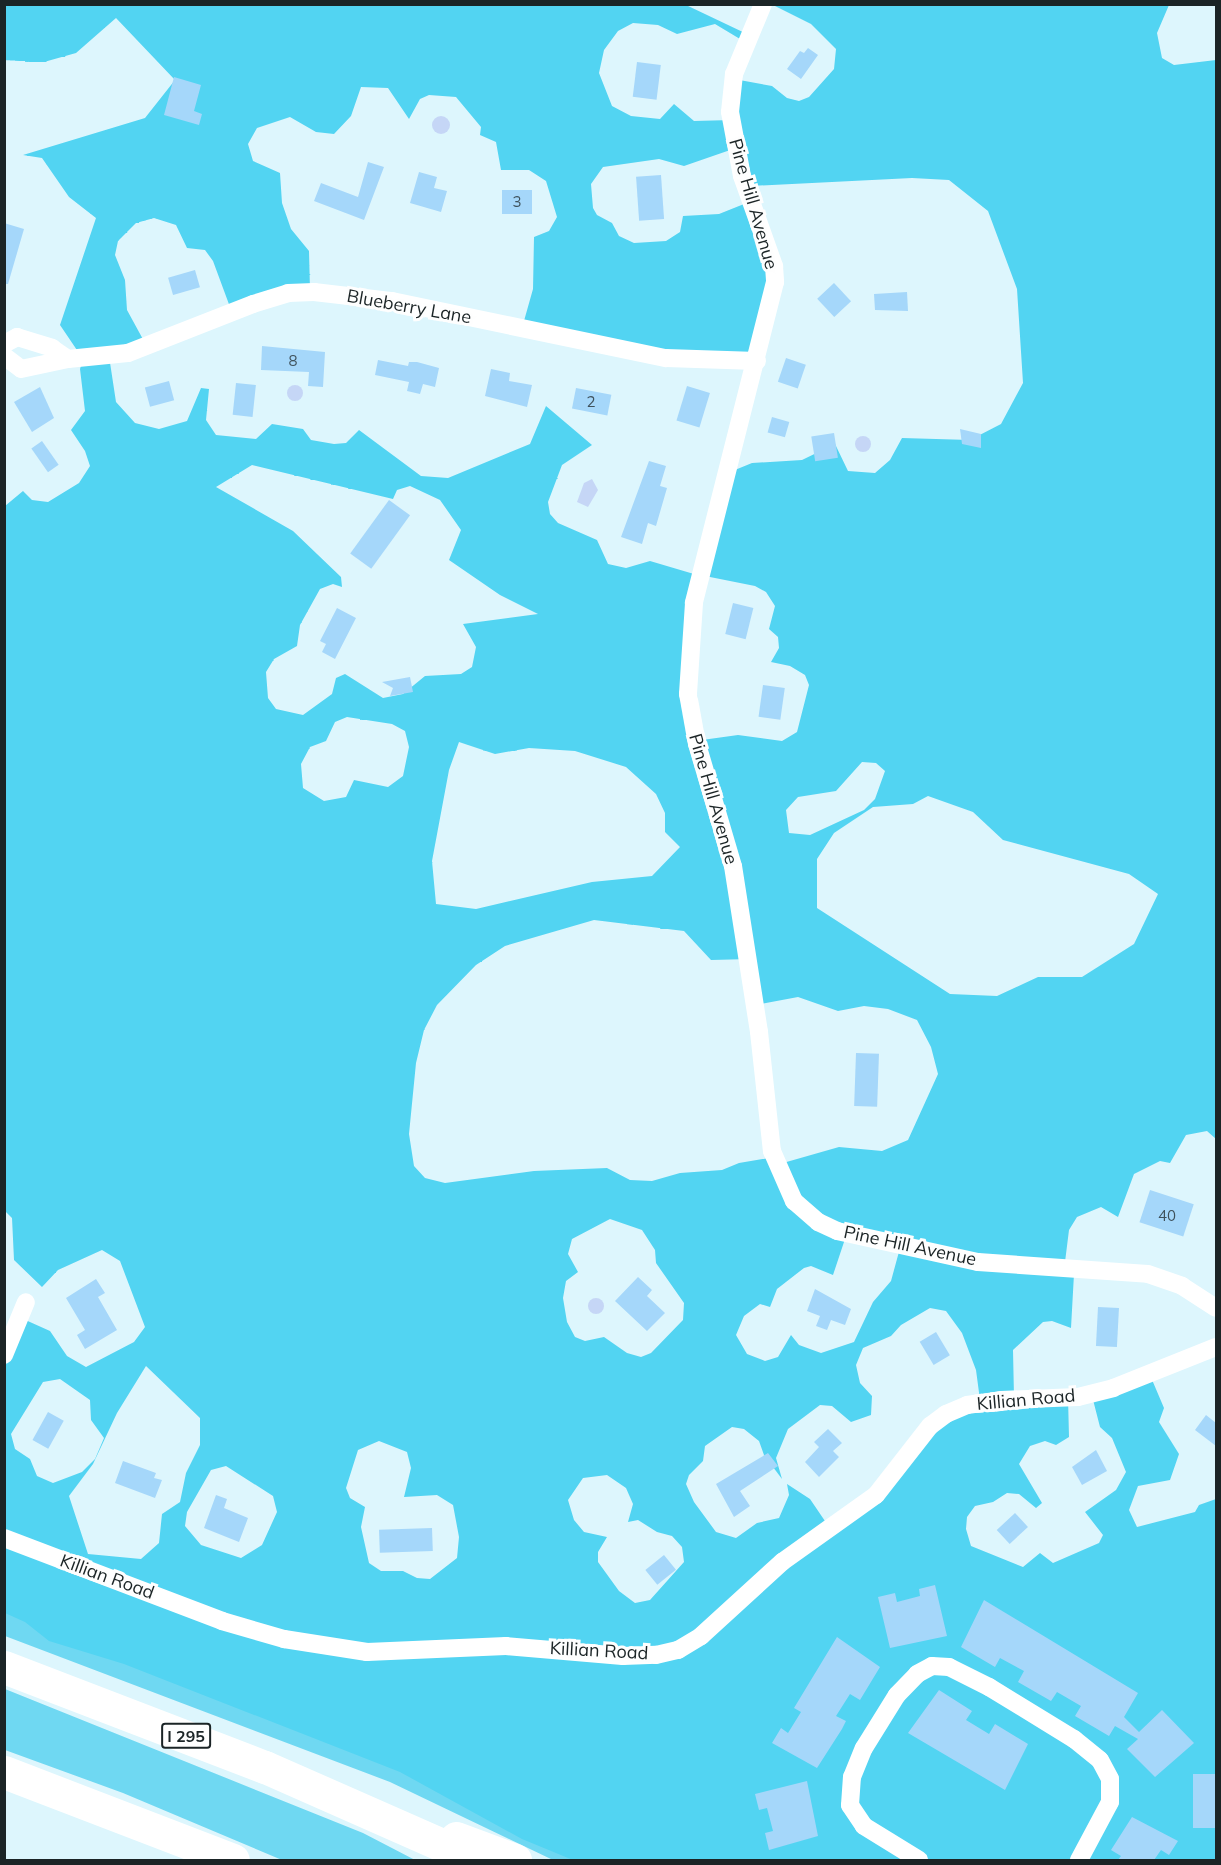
<!DOCTYPE html>
<style>
body{margin:0}
#map{position:relative;width:1221px;height:1865px;overflow:hidden;background:#ddf6fd;font-family:Mulish,sans-serif}
div>[style]{position:absolute}
[style*='--x']{left:calc(var(--x)*1px);top:calc(var(--y)*1px);width:calc(var(--w)*1px);rotate:calc(var(--a)*1deg)}
.green>*{inset:0;background:#6fd8f2}
.forest>*{inset:0;background:#52d4f2}
.water>*{inset:0;background:#c5d6f6}
.round{border-radius:50%}
.building>*{inset:0;background:#a5d7fa;transform-origin:0 0}
.minor>*{height:18px;margin:-9px;padding:0 9px;transform-origin:9px;border-radius:9px;background:#fff}
.motorway>*{height:33px;margin:-16.5px;padding:0 16.5px;transform-origin:16.5px;border-radius:16.5px;background:#fff}
span{translate:-50% -50%;white-space:nowrap;text-align:center;line-height:1.15;-webkit-text-stroke:6px #fefefe;paint-order:stroke}
.number-label{font-size:15px;color:#3e515b}
.number-label span{-webkit-text-stroke-width:0}
.shield-label span{padding:2px 4px;background:#fefefe;border:2px solid;border-radius:4px;-webkit-text-stroke-width:0}
.shield-label{font-size:16px;color:#1b2426;font-weight:700}
.street-label{font-size:18px;color:#1b2426}
.frame{position:absolute;inset:0;border:6px solid #1b2426;pointer-events:none}
</style>
<div id="map">
<div class="green">
<div style="clip-path:polygon(4px 1591px,613px 1860px,553px 1860px,390px 1782px,5px 1636px)"></div>
<div style="clip-path:polygon(5px 1689px,363px 1833px,415px 1860px,282px 1860px,123px 1793px,5px 1750px)"></div>
</div>
<div class="forest">
<div style="clip-path:polygon(evenodd,5px 5px,686px 5px,747px 34px,745px 42px,715px 24px,677px 34px,658px 25px,633px 23px,618px 31px,604px 50px,599px 73px,612px 106px,631px 116px,660px 119px,674px 104px,694px 121px,732px 120px,734px 79px,772px 86px,787px 98px,799px 101px,809px 97px,834px 69px,836px 49px,811px 24px,773px 5px,1169px 5px,1157px 33px,1162px 58px,1174px 65px,1216px 60px,1216px 1139px,1207px 1131px,1186px 1135px,1170px 1163px,1160px 1161px,1134px 1174px,1118px 1217px,1101px 1207px,1077px 1217px,1069px 1230px,1064px 1270px,1074px 1274px,1071px 1328px,1052px 1321px,1043px 1322px,1013px 1350px,1014px 1397px,1068px 1397px,1069px 1437px,1056px 1445px,1045px 1441px,1030px 1446px,1019px 1464px,1042px 1503px,1036px 1508px,1019px 1494px,1007px 1493px,993px 1502px,975px 1506px,967px 1517px,966px 1529px,971px 1546px,1023px 1567px,1040px 1553px,1053px 1563px,1099px 1543px,1103px 1535px,1085px 1512px,1116px 1490px,1126px 1472px,1112px 1438px,1100px 1427px,1091px 1392px,1150px 1375px,1164px 1408px,1159px 1422px,1179px 1454px,1170px 1480px,1138px 1486px,1129px 1510px,1137px 1527px,1195px 1512px,1199px 1505px,1216px 1499px,1216px 1860px,573px 1860px,522px 1839px,400px 1772px,124px 1664px,49px 1641px,25px 1622px,5px 1613px,4px 1350px,21px 1318px,50px 1331px,67px 1356px,86px 1367px,134px 1342px,145px 1327px,120px 1261px,102px 1250px,58px 1270px,42px 1287px,14px 1260px,12px 1218px,5px 1211px,5px 506px,23px 491px,32px 500px,48px 502px,79px 483px,90px 466px,85px 451px,71px 430px,85px 411px,80px 369px,83px 359px,60px 325px,96px 218px,69px 197px,42px 158px,23px 155px,145px 118px,175px 80px,116px 18px,76px 53px,44px 62px,5px 60px,5px 5px,361px 87px,388px 88px,409px 119px,420px 99px,429px 95px,456px 97px,481px 127px,480px 135px,496px 142px,501px 170px,529px 170px,546px 181px,557px 217px,549px 231px,534px 237px,533px 289px,522px 328px,698px 359px,762px 359px,774px 263px,754px 200px,719px 214px,683px 216px,680px 232px,666px 241px,634px 243px,619px 236px,612px 223px,597px 215px,593px 208px,591px 184px,603px 167px,659px 159px,684px 166px,736px 148px,750px 186px,912px 178px,949px 180px,988px 211px,1017px 289px,1023px 383px,1001px 424px,970px 440px,902px 438px,890px 460px,875px 473px,848px 471px,835px 444px,802px 460px,752px 463px,730px 472px,705px 576px,755px 586px,766px 592px,775px 606px,769px 629px,778px 637px,779px 648px,771px 662px,790px 666px,805px 675px,809px 685px,797px 732px,782px 741px,738px 735px,702px 740px,692px 648px,704px 577px,650px 561px,626px 568px,608px 564px,597px 540px,558px 523px,550px 514px,548px 502px,562px 465px,592px 445px,546px 406px,530px 444px,448px 478px,421px 476px,359px 430px,346px 443px,334px 444px,311px 440px,303px 429px,272px 424px,256px 439px,216px 435px,206px 420px,209px 389px,201px 388px,187px 421px,159px 429px,135px 423px,116px 402px,109px 356px,145px 343px,127px 310px,125px 280px,115px 255px,118px 241px,136px 223px,154px 218px,176px 225px,187px 248px,205px 250px,213px 261px,230px 307px,310px 290px,309px 251px,291px 229px,282px 203px,280px 173px,253px 161px,248px 144px,257px 128px,290px 117px,316px 132px,334px 134px,351px 116px,361px 87px,5px 5px,252px 465px,393px 499px,397px 490px,410px 486px,440px 500px,461px 530px,449px 560px,500px 595px,538px 614px,463px 624px,476px 647px,472px 667px,461px 674px,425px 676px,403px 694px,383px 698px,345px 674px,336px 678px,332px 694px,303px 715px,276px 709px,268px 698px,266px 672px,274px 659px,297px 646px,300px 625px,320px 589px,333px 584px,342px 587px,341px 577px,293px 531px,216px 487px,252px 465px,5px 5px,347px 717px,392px 724px,405px 731px,409px 747px,403px 776px,388px 787px,354px 780px,346px 797px,324px 801px,303px 788px,301px 764px,310px 747px,326px 741px,335px 722px,347px 717px,5px 5px,459px 742px,495px 754px,529px 748px,575px 751px,626px 767px,656px 794px,665px 813px,665px 832px,680px 847px,652px 876px,592px 882px,476px 909px,436px 904px,432px 861px,449px 770px,459px 742px,5px 5px,862px 762px,876px 763px,885px 771px,875px 799px,864px 810px,810px 835px,789px 833px,786px 810px,798px 797px,836px 791px,862px 762px,5px 5px,928px 796px,973px 812px,1003px 840px,1129px 874px,1158px 894px,1134px 944px,1082px 977px,1038px 977px,997px 996px,950px 994px,817px 908px,817px 859px,834px 833px,873px 807px,913px 804px,928px 796px,5px 5px,594px 920px,684px 931px,711px 960px,751px 959px,761px 1004px,798px 997px,838px 1011px,864px 1006px,888px 1009px,917px 1020px,931px 1047px,938px 1074px,908px 1140px,882px 1151px,839px 1147px,783px 1163px,775px 1157px,739px 1163px,722px 1170px,680px 1173px,652px 1181px,630px 1180px,607px 1168px,534px 1171px,445px 1183px,425px 1178px,414px 1166px,409px 1134px,416px 1063px,424px 1030px,437px 1005px,476px 965px,505px 946px,594px 920px,5px 5px,610px 1219px,642px 1230px,655px 1250px,656px 1263px,684px 1303px,683px 1320px,651px 1353px,641px 1357px,627px 1353px,604px 1337px,585px 1341px,575px 1337px,567px 1322px,563px 1298px,566px 1281px,578px 1272px,568px 1254px,572px 1239px,610px 1219px,5px 5px,846px 1236px,900px 1248px,891px 1281px,873px 1302px,854px 1342px,821px 1353px,799px 1345px,791px 1335px,778px 1357px,765px 1361px,747px 1354px,736px 1335px,744px 1316px,760px 1304px,770px 1307px,777px 1289px,804px 1268px,811px 1266px,833px 1275px,846px 1236px,5px 5px,930px 1308px,946px 1311px,962px 1333px,976px 1370px,980px 1400px,911px 1445px,870px 1496px,827px 1524px,810px 1499px,787px 1484px,789px 1495px,779px 1518px,757px 1523px,736px 1538px,716px 1532px,694px 1502px,686px 1484px,689px 1475px,703px 1461px,705px 1446px,732px 1427px,744px 1429px,759px 1441px,764px 1455px,782px 1479px,776px 1458px,788px 1429px,820px 1405px,832px 1406px,851px 1422px,871px 1415px,872px 1396px,860px 1383px,856px 1365px,863px 1348px,891px 1336px,901px 1325px,930px 1308px,5px 5px,146px 1366px,200px 1418px,200px 1445px,186px 1473px,180px 1502px,162px 1514px,159px 1543px,141px 1559px,88px 1554px,69px 1496px,93px 1464px,117px 1413px,146px 1366px,5px 5px,60px 1379px,90px 1400px,91px 1420px,104px 1438px,95px 1459px,82px 1472px,53px 1483px,37px 1476px,30px 1459px,15px 1449px,11px 1434px,43px 1382px,60px 1379px,5px 5px,379px 1441px,407px 1452px,411px 1468px,404px 1497px,437px 1495px,453px 1505px,459px 1537px,457px 1558px,430px 1579px,417px 1578px,403px 1571px,381px 1571px,369px 1563px,361px 1527px,365px 1507px,350px 1498px,346px 1488px,358px 1450px,379px 1441px,5px 5px,226px 1466px,273px 1496px,277px 1512px,262px 1545px,241px 1558px,201px 1545px,185px 1526px,187px 1512px,211px 1470px,226px 1466px,5px 5px,607px 1475px,626px 1488px,633px 1504px,628px 1522px,638px 1520px,657px 1532px,672px 1536px,682px 1547px,684px 1562px,650px 1600px,635px 1603px,619px 1591px,598px 1562px,598px 1552px,607px 1537px,584px 1532px,574px 1520px,568px 1500px,583px 1478px,607px 1475px)"></div>
</div>
<div class="water">
<div class="round" style="left:432px;top:116px;width:18px;height:18px"></div>
<div class="round" style="left:287px;top:385px;width:16px;height:16px"></div>
<div class="round" style="left:855px;top:436px;width:16px;height:16px"></div>
<div style="clip-path:polygon(592px 479px,598px 490px,588px 507px,577px 502px,584px 483px)"></div>
<div class="round" style="left:588px;top:1298px;width:16px;height:16px"></div>
</div>
<div class="building">
<div style="clip-path:polygon(808px 48px,818px 55px,801px 79px,787px 69px,800px 51px,804px 53px)"></div>
<div style="left:637px;top:62px;width:24px;height:35px;rotate:7deg"></div>
<div style="clip-path:polygon(174px 77px,201px 85px,194px 111px,202px 114px,199px 125px,164px 115px)"></div>
<div style="clip-path:polygon(368px 162px,384px 167px,364px 220px,314px 201px,321px 183px,358px 197px)"></div>
<div style="clip-path:polygon(419px 172px,437px 177px,434px 188px,447px 191px,441px 212px,410px 203px)"></div>
<div style="left:661px;top:175px;width:44px;height:25px;rotate:86deg"></div>
<div style="left:502px;top:190px;width:30px;height:24px"></div>
<div style="clip-path:polygon(4px 223px,24px 229px,8px 284px,4px 284px)"></div>
<div style="left:195px;top:270px;width:18px;height:28px;rotate:74deg"></div>
<div style="left:834px;top:283px;width:25px;height:23px;rotate:47deg"></div>
<div style="clip-path:polygon(907px 292px,908px 311px,875px 310px,874px 294px)"></div>
<div style="clip-path:polygon(262px 346px,325px 352px,323px 387px,308px 386px,309px 372px,261px 370px)"></div>
<div style="left:786px;top:358px;width:21px;height:25px;rotate:19deg"></div>
<div style="clip-path:polygon(378px 360px,408px 366px,409px 362px,417px 362px,439px 368px,435px 387px,423px 384px,420px 394px,407px 391px,409px 382px,375px 375px)"></div>
<div style="clip-path:polygon(491px 369px,510px 373px,509px 381px,532px 385px,527px 407px,485px 396px)"></div>
<div style="left:169px;top:381px;width:20px;height:25px;rotate:75deg"></div>
<div style="left:236px;top:383px;width:20px;height:32px;rotate:6deg"></div>
<div style="left:687px;top:386px;width:24px;height:36px;rotate:17deg"></div>
<div style="clip-path:polygon(40px 387px,54px 418px,32px 432px,14px 402px)"></div>
<div style="left:576px;top:388px;width:36px;height:21px;rotate:11deg"></div>
<div style="left:772px;top:417px;width:18px;height:16px;rotate:16deg"></div>
<div style="clip-path:polygon(960px 429px,981px 434px,981px 448px,962px 444px)"></div>
<div style="left:834px;top:433px;width:25px;height:23px;rotate:81deg"></div>
<div style="left:42px;top:441px;width:29px;height:13px;rotate:55deg"></div>
<div style="clip-path:polygon(649px 461px,666px 466px,660px 486px,667px 488px,656px 526px,648px 523px,642px 544px,621px 537px)"></div>
<div style="left:389px;top:500px;width:26px;height:66px;rotate:36deg"></div>
<div style="left:733px;top:603px;width:21px;height:32px;rotate:14deg"></div>
<div style="clip-path:polygon(337px 608px,356px 618px,335px 659px,322px 652px,326px 644px,320px 641px)"></div>
<div style="clip-path:polygon(410px 677px,413px 692px,390px 696px,393px 688px,382px 682px)"></div>
<div style="left:763px;top:685px;width:22px;height:32px;rotate:8deg"></div>
<div style="left:856px;top:1053px;width:23px;height:53px;rotate:2deg"></div>
<div style="left:1150px;top:1190px;width:46px;height:34px;rotate:18deg"></div>
<div style="clip-path:polygon(638px 1277px,652px 1290px,647px 1296px,665px 1313px,647px 1331px,615px 1301px)"></div>
<div style="clip-path:polygon(96px 1279px,105px 1293px,98px 1297px,117px 1330px,85px 1349px,77px 1335px,85px 1330px,66px 1298px)"></div>
<div style="clip-path:polygon(815px 1289px,851px 1309px,845px 1325px,831px 1320px,827px 1330px,816px 1326px,820px 1316px,807px 1311px)"></div>
<div style="left:1098px;top:1307px;width:21px;height:39px;rotate:3deg"></div>
<div style="left:936px;top:1332px;width:27px;height:19px;rotate:59deg"></div>
<div style="left:48px;top:1412px;width:18px;height:32px;rotate:29deg"></div>
<div style="clip-path:polygon(1206px 1415px,1216px 1423px,1216px 1446px,1195px 1430px)"></div>
<div style="clip-path:polygon(828px 1429px,842px 1443px,833px 1451px,839px 1457px,819px 1477px,805px 1462px,819px 1447px,814px 1442px)"></div>
<div style="clip-path:polygon(1096px 1450px,1107px 1471px,1082px 1485px,1072px 1467px)"></div>
<div style="clip-path:polygon(768px 1453px,778px 1466px,740px 1491px,750px 1506px,734px 1517px,716px 1484px)"></div>
<div style="clip-path:polygon(123px 1461px,156px 1473px,154px 1478px,162px 1480px,155px 1498px,115px 1483px)"></div>
<div style="clip-path:polygon(216px 1495px,227px 1499px,224px 1508px,248px 1518px,239px 1542px,204px 1528px)"></div>
<div style="left:1015px;top:1513px;width:19px;height:25px;rotate:47deg"></div>
<div style="left:432px;top:1528px;width:23px;height:53px;rotate:88deg"></div>
<div style="left:664px;top:1555px;width:19px;height:24px;rotate:51deg"></div>
<div style="clip-path:polygon(935px 1585px,947px 1636px,890px 1648px,878px 1597px,895px 1593px,897px 1602px,920px 1596px,919px 1589px)"></div>
<div style="clip-path:polygon(984px 1600px,1138px 1693px,1124px 1717px,1139px 1732px,1162px 1710px,1194px 1743px,1155px 1777px,1127px 1749px,1138px 1739px,1115px 1726px,1109px 1736px,1075px 1716px,1081px 1706px,1057px 1692px,1051px 1701px,1018px 1682px,1024px 1671px,1000px 1658px,995px 1667px,961px 1647px)"></div>
<div style="clip-path:polygon(837px 1637px,880px 1667px,860px 1700px,850px 1694px,836px 1716px,846px 1721px,842px 1729px,817px 1768px,772px 1743px,781px 1728px,788px 1733px,801px 1712px,794px 1708px)"></div>
<div style="clip-path:polygon(939px 1690px,972px 1711px,966px 1720px,989px 1734px,995px 1724px,1028px 1744px,1005px 1790px,908px 1733px)"></div>
<div style="left:1193px;top:1774px;width:23px;height:54px"></div>
<div style="clip-path:polygon(807px 1781px,818px 1836px,769px 1850px,765px 1833px,773px 1831px,767px 1808px,759px 1810px,755px 1794px)"></div>
<div style="clip-path:polygon(1132px 1817px,1178px 1841px,1169px 1855px,1161px 1850px,1154px 1860px,1118px 1860px,1121px 1856px,1111px 1850px)"></div>
</div>
<div class="minor">
<div style="--x:763;--y:4;--w:76;--a:112.5"></div>
<div style="--x:734;--y:74;--w:38;--a:96"></div>
<div style="--x:730;--y:112;--w:65;--a:79.4"></div>
<div style="--x:742;--y:176;--w:96;--a:70.4"></div>
<div style="--x:774;--y:266;--w:16;--a:86"></div>
<div style="--x:775;--y:282;--w:331;--a:104.2"></div>
<div style="--x:694;--y:603;--w:91;--a:93.8"></div>
<div style="--x:688;--y:694;--w:51;--a:79.8"></div>
<div style="--x:697;--y:744;--w:127;--a:73.6"></div>
<div style="--x:733;--y:866;--w:168;--a:81.1"></div>
<div style="--x:759;--y:1032;--w:120;--a:83.8"></div>
<div style="--x:772;--y:1151;--w:55;--a:66.3"></div>
<div style="--x:794;--y:1201;--w:32;--a:41"></div>
<div style="--x:818;--y:1222;--w:21;--a:25"></div>
<div style="--x:837;--y:1231;--w:144;--a:12.4"></div>
<div style="--x:978;--y:1262;--w:170;--a:4"></div>
<div style="--x:1148;--y:1274;--w:36;--a:19"></div>
<div style="--x:1182;--y:1286;--w:40;--a:32.9"></div>
<div style="--x:4;--y:344;--w:15;--a:-28"></div>
<div style="--x:17;--y:337;--w:37;--a:17"></div>
<div style="--x:52;--y:348;--w:19;--a:35"></div>
<div style="--x:4;--y:356;--w:21;--a:37"></div>
<div style="--x:21;--y:369;--w:48;--a:-12"></div>
<div style="--x:68;--y:359;--w:60;--a:-5.7"></div>
<div style="--x:128;--y:353;--w:134;--a:-21.4"></div>
<div style="--x:253;--y:304;--w:37;--a:-17"></div>
<div style="--x:288;--y:293;--w:26;--a:-2"></div>
<div style="--x:314;--y:292;--w:79;--a:6.6"></div>
<div style="--x:392;--y:301;--w:280;--a:11.8"></div>
<div style="--x:666;--y:358;--w:91;--a:1.9"></div>
<div style="--x:4;--y:1355;--w:57;--a:-67.5"></div>
<div style="--x:4;--y:1538;--w:233;--a:20.8"></div>
<div style="--x:222;--y:1621;--w:65;--a:16.2"></div>
<div style="--x:284;--y:1639;--w:84;--a:8.9"></div>
<div style="--x:367;--y:1652;--w:139;--a:-2.5"></div>
<div style="--x:506;--y:1646;--w:117;--a:4.9"></div>
<div style="--x:623;--y:1656;--w:33;--a:-2"></div>
<div style="--x:656;--y:1655;--w:23;--a:-13"></div>
<div style="--x:678;--y:1650;--w:27;--a:-31"></div>
<div style="--x:701;--y:1636;--w:110;--a:-42.4"></div>
<div style="--x:782;--y:1562;--w:115;--a:-35.5"></div>
<div style="--x:876;--y:1495;--w:88;--a:-52"></div>
<div style="--x:930;--y:1426;--w:20;--a:-37"></div>
<div style="--x:946;--y:1414;--w:23;--a:-23"></div>
<div style="--x:967;--y:1405;--w:34;--a:-8"></div>
<div style="--x:1001;--y:1400;--w:77;--a:-2.2"></div>
<div style="--x:1078;--y:1397;--w:36;--a:-14"></div>
<div style="--x:1113;--y:1388;--w:111;--a:-21.7"></div>
<div style="--x:919;--y:1860;--w:65;--a:-148.3"></div>
<div style="--x:864;--y:1826;--w:25;--a:-124"></div>
<div style="--x:850;--y:1805;--w:28;--a:-86"></div>
<div style="--x:852;--y:1777;--w:31;--a:-68"></div>
<div style="--x:864;--y:1748;--w:62;--a:-58.1"></div>
<div style="--x:897;--y:1695;--w:29;--a:-46"></div>
<div style="--x:917;--y:1674;--w:17;--a:-28"></div>
<div style="--x:932;--y:1666;--w:17;--a:3"></div>
<div style="--x:949;--y:1667;--w:45;--a:26.6"></div>
<div style="--x:989;--y:1687;--w:100;--a:31.5"></div>
<div style="--x:1074;--y:1739;--w:33;--a:39"></div>
<div style="--x:1100;--y:1760;--w:21;--a:62"></div>
<div style="--x:1110;--y:1779;--w:23;--a:90"></div>
<div style="--x:1110;--y:1802;--w:66;--a:118.1"></div>
</div>
<div class="motorway">
<div style="--x:4;--y:1667;--w:280;--a:21"></div>
<div style="--x:265;--y:1767;--w:231;--a:23.8"></div>
<div style="--x:4;--y:1772;--w:245;--a:21"></div>
<div style="--x:456;--y:1838;--w:63;--a:20.4"></div>
</div>
<div class="number-label">
<span style="left:517px;top:202px">3</span>
<span style="left:293px;top:361px">8</span>
<span style="left:591px;top:402px">2</span>
<span style="left:1167px;top:1216px">40</span>
</div>
<div class="shield-label">
<span style="left:186px;top:1736px">I 295</span>
</div>
<div class="street-label">
<span style="left:753px;top:204px;rotate:74deg">Pine Hill Avenue</span>
<span style="left:409px;top:307px;rotate:10deg">Blueberry Lane</span>
<span style="left:713px;top:799px;rotate:74deg">Pine Hill Avenue</span>
<span style="left:910px;top:1246px;rotate:12deg">Pine Hill Avenue</span>
<span style="left:1026px;top:1400px;rotate:-5deg">Killian Road</span>
<span style="left:107px;top:1577px;rotate:20deg">Killian Road</span>
<span style="left:599px;top:1651px;rotate:3deg">Killian Road</span>
</div>
<div class="frame"></div>
</div>
